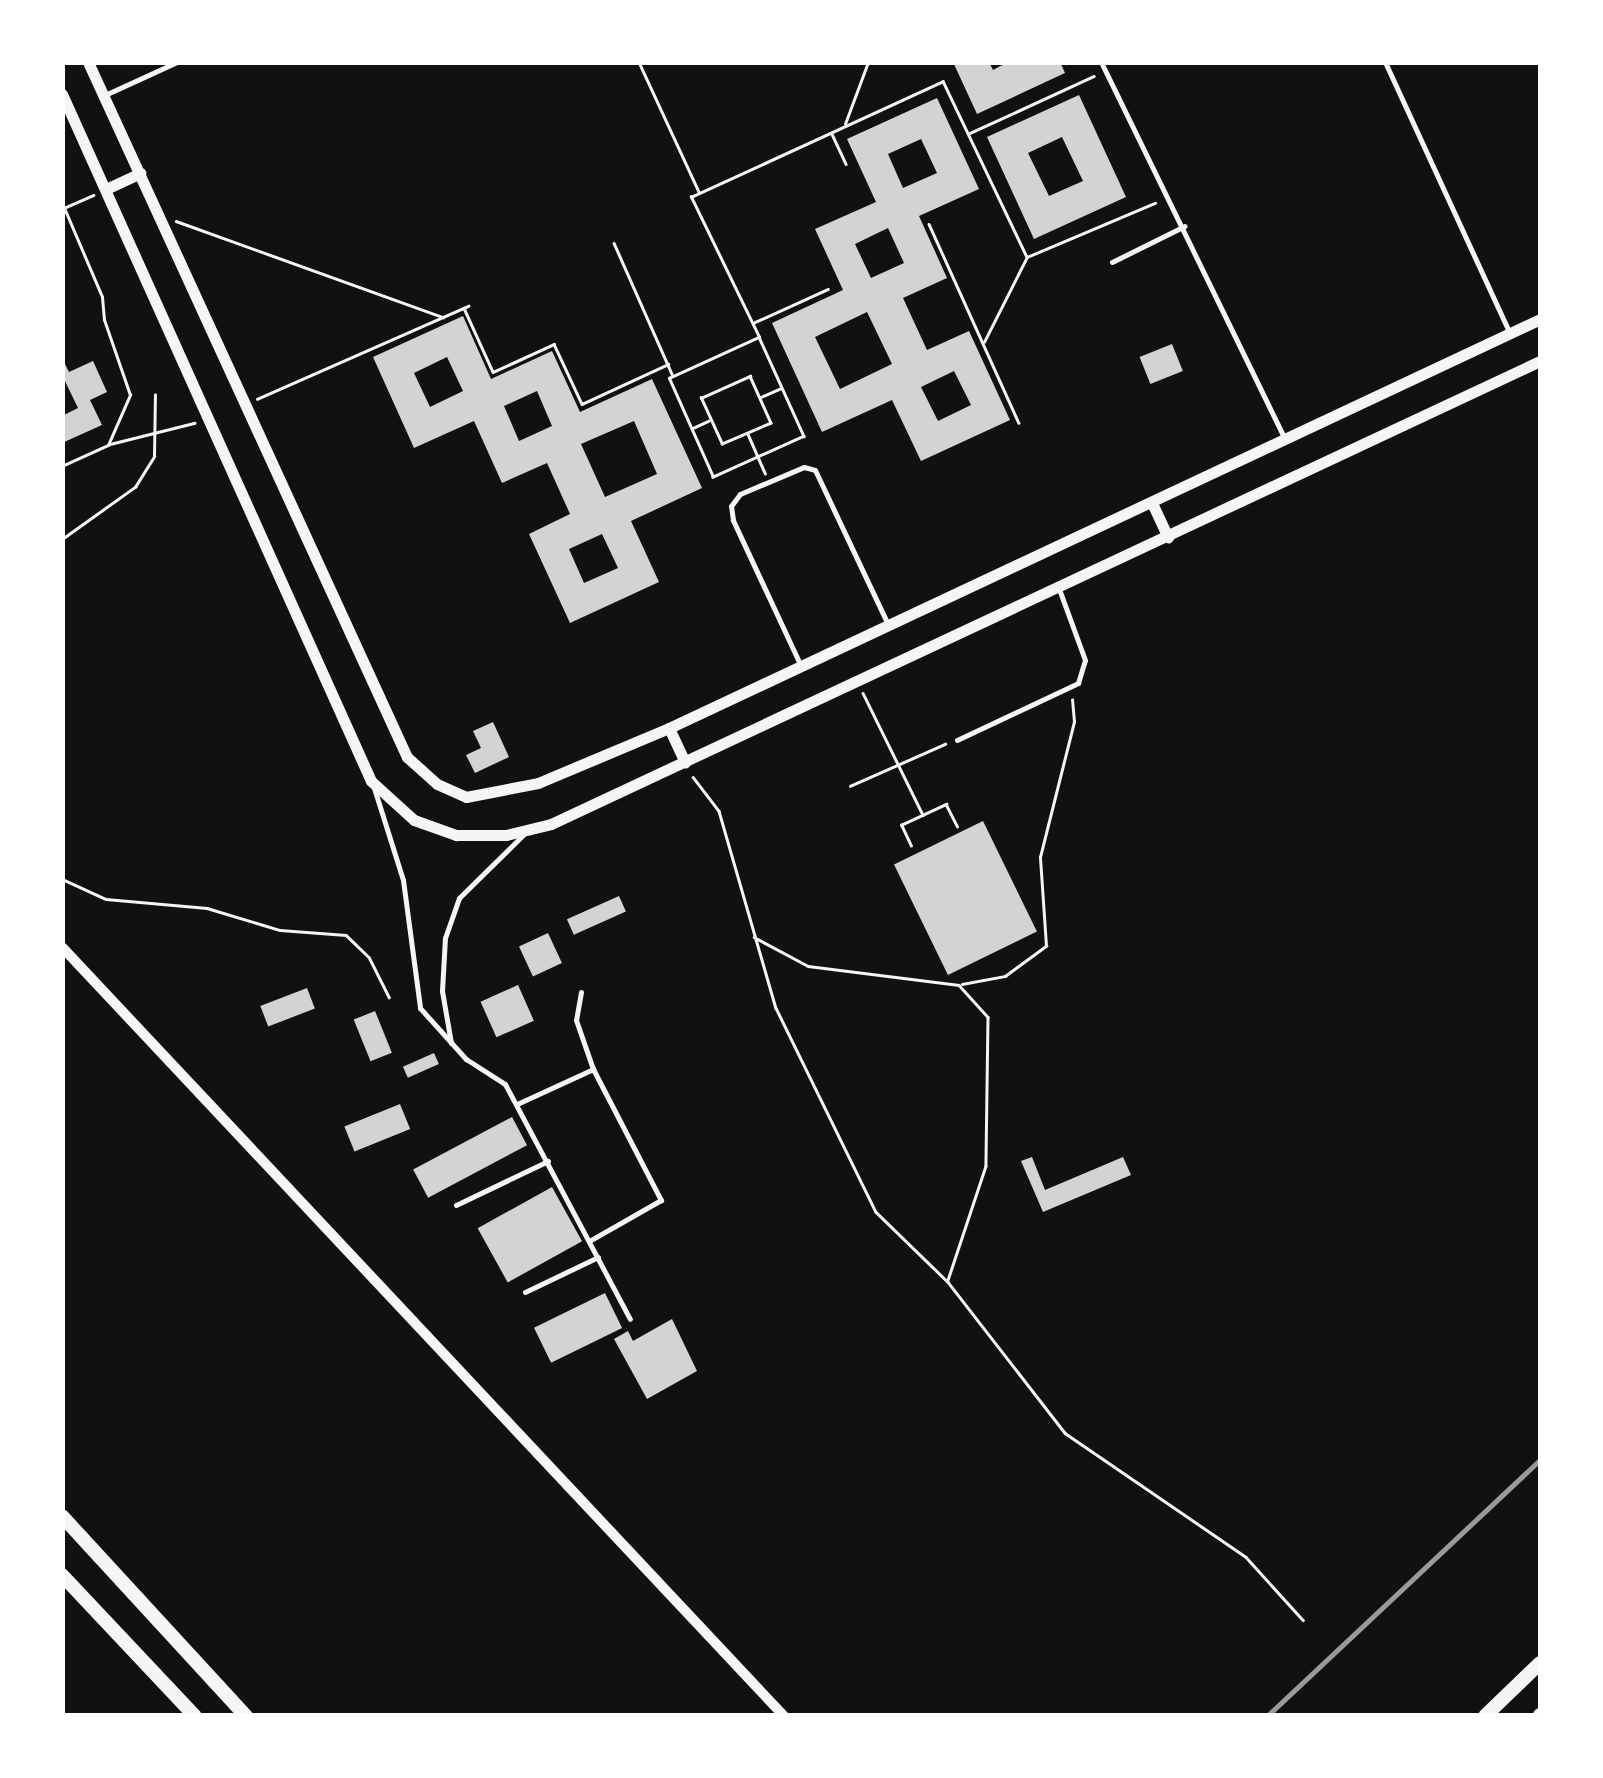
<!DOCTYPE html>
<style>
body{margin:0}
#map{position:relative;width:1603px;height:1778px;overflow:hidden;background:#111;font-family:Rubik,sans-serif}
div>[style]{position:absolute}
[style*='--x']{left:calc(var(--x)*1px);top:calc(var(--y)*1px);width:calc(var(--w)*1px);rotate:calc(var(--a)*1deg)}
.building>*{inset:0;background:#d3d3d3;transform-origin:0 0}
.path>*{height:2.5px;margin:-1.25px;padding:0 1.25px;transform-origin:1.25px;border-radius:1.25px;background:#f5f5f5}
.service>*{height:5px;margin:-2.5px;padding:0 2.5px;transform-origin:2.5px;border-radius:2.5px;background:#f5f5f5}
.minor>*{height:10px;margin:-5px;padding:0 5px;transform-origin:5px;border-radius:5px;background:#f5f5f5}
.tertiary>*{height:11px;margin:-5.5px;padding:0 5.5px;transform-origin:5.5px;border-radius:5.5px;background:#f5f5f5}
.secondary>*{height:14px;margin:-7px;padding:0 7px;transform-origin:7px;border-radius:7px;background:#f5f5f5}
.rail>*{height:5px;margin:-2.5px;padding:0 2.5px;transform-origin:2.5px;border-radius:2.5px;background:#9a9a9a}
span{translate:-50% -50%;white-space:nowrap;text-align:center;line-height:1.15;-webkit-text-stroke:9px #fff;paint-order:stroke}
.frame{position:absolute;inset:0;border:65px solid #fff;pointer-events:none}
</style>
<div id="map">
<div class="building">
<div style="clip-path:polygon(953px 62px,989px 62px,993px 70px,1008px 62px,1060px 62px,1065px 73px,977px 114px)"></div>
<div style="clip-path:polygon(evenodd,1079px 95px,1126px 197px,1034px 239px,987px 137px,1079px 95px,1062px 137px,1083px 181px,1049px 196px,1028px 153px,1062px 137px)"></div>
<div style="clip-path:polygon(evenodd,937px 98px,979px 189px,919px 216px,947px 278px,903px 298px,927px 350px,969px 331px,1010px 420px,921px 461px,892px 400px,822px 432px,772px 323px,843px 290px,815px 229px,876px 202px,847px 139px,937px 98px,921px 139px,937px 173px,903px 188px,888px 154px,921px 139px,937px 98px,888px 228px,904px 263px,871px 278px,855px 244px,888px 228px,937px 98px,867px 312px,892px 364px,840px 389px,815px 337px,867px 312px,937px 98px,954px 371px,971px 405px,938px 421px,921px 387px,954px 371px)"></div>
<div style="clip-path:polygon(evenodd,463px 316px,491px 379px,552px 351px,580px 412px,652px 379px,702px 488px,631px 521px,659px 582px,570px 623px,529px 534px,570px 514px,547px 463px,502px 483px,474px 421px,414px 448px,373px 357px,463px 316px,447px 357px,463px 391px,430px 407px,414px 373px,447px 357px,463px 316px,537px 391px,552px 426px,519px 441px,504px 406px,537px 391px,463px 316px,634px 421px,657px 474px,605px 497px,581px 444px,634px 421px,463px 316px,602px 534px,618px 568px,584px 583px,569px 549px,602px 534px)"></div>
<div style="left:1172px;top:344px;width:29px;height:35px;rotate:68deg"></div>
<div style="clip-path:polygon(62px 358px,69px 372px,93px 361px,107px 392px,90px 400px,102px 425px,62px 443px,62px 416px,78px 408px,62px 375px)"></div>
<div style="clip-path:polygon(493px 722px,509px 757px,475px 773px,466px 755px,481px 748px,473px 731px)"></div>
<div style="left:983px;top:821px;width:123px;height:99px;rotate:64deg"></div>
<div style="left:619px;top:896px;width:17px;height:57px;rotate:66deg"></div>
<div style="left:548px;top:933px;width:33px;height:32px;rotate:65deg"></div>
<div style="left:518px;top:985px;width:39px;height:41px;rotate:66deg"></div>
<div style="left:307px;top:988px;width:22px;height:50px;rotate:69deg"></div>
<div style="left:375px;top:1011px;width:45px;height:23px;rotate:68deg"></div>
<div style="left:434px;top:1053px;width:12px;height:34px;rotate:66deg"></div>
<div style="left:400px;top:1104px;width:27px;height:60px;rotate:68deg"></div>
<div style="left:512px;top:1117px;width:32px;height:112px;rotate:62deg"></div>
<div style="clip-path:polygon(1032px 1157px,1045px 1190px,1123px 1157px,1131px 1175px,1043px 1212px,1021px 1161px)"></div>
<div style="left:552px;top:1187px;width:62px;height:85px;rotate:61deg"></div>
<div style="left:605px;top:1293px;width:39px;height:79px;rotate:64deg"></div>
<div style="clip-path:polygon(672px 1319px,697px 1371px,647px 1399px,614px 1339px,628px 1331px,633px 1341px)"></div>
</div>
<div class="path">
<div style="--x:639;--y:62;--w:143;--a:65.2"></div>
<div style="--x:845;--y:124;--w:66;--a:-69.6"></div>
<div style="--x:970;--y:133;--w:136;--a:-24.7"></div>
<div style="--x:832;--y:134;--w:33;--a:65"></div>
<div style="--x:64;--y:208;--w:32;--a:-24"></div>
<div style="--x:176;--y:221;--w:284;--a:19.8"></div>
<div style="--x:929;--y:224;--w:218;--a:65.7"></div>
<div style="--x:614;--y:243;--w:143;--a:66.1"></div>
<div style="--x:464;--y:308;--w:70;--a:65.6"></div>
<div style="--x:493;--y:372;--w:67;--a:-24.7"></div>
<div style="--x:554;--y:344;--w:66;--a:65"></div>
<div style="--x:582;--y:404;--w:95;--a:-24.9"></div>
<div style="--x:753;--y:323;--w:82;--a:-24.4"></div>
<div style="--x:759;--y:337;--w:156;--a:-115.9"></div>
<div style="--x:691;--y:197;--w:277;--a:-24.7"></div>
<div style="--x:943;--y:81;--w:195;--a:64.5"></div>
<div style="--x:1027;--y:257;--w:139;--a:-22.9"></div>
<div style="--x:759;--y:337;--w:109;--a:65.6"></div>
<div style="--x:804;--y:436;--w:100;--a:155.7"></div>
<div style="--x:713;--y:477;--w:108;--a:-114"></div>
<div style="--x:669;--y:378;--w:99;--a:-24.5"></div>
<div style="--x:984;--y:342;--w:95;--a:-63.2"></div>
<div style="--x:750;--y:376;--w:51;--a:65.9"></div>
<div style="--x:771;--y:423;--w:53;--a:156.8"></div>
<div style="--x:722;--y:444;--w:51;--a:-114.5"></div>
<div style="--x:701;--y:398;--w:54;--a:-24.2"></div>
<div style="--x:761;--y:397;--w:22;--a:-24"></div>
<div style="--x:257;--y:399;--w:231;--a:-23.8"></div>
<div style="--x:693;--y:428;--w:17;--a:-25"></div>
<div style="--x:748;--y:434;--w:43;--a:66.4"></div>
<div style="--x:110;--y:444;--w:87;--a:-14"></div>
<div style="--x:62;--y:466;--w:51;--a:-24.5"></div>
<div style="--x:108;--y:445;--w:55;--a:-66.3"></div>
<div style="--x:130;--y:395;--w:79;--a:-109.1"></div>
<div style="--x:104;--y:320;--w:23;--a:-95"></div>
<div style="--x:102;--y:297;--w:97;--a:-113.1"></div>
<div style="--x:62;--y:539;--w:90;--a:-35.5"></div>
<div style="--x:135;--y:487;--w:36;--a:-58"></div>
<div style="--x:154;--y:456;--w:61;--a:-89.1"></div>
<div style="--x:863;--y:693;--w:136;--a:63.8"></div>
<div style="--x:693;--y:777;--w:43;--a:52.6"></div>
<div style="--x:719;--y:811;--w:205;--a:73.9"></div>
<div style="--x:776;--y:1008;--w:227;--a:63.9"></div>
<div style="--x:876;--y:1212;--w:100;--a:44.2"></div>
<div style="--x:948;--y:1282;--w:191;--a:52.2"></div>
<div style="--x:1065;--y:1433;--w:219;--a:34.4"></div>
<div style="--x:1246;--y:1557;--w:85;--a:47.9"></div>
<div style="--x:850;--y:786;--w:104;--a:-23.9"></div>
<div style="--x:911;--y:846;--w:23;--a:-115"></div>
<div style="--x:901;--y:825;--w:50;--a:-25"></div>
<div style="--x:946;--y:804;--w:25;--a:63"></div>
<div style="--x:62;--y:879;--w:48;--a:24.4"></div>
<div style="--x:106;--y:899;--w:101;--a:5.1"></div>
<div style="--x:207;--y:908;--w:76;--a:16.8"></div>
<div style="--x:280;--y:930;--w:66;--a:4.3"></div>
<div style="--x:346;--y:935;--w:32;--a:44"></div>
<div style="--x:369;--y:957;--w:45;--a:63.4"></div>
<div style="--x:754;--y:937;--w:61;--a:28.2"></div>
<div style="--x:808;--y:966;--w:152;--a:7.2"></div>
<div style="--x:959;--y:985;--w:43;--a:47.8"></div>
<div style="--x:988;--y:1017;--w:149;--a:90.8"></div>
<div style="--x:986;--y:1166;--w:120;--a:108.4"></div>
<div style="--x:962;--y:984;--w:44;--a:-10.5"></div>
<div style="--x:1005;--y:976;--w:51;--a:-36.2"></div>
<div style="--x:1046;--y:946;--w:89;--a:-93.9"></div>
<div style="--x:1040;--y:857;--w:139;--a:-75.9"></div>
<div style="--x:1074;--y:722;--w:22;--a:-95"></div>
</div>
<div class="service">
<div style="--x:1101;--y:62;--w:417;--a:64"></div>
<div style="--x:1385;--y:62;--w:297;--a:65.3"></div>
<div style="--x:107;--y:94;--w:77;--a:-24.6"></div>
<div style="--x:1112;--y:262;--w:81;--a:-26.3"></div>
<div style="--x:800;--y:664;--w:159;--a:-115"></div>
<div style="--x:733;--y:520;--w:14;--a:-98"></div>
<div style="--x:731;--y:506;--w:15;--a:-53"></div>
<div style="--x:740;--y:494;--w:69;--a:-22.9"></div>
<div style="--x:804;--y:467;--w:11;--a:15"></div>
<div style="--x:815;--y:470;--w:168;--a:64.7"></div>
<div style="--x:957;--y:740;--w:134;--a:-25.2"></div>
<div style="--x:1078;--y:683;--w:24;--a:-73"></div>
<div style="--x:1085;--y:660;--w:76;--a:-110.1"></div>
<div style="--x:374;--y:788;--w:96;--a:72.5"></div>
<div style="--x:403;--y:880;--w:129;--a:82.4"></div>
<div style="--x:420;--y:1008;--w:69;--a:48"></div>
<div style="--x:466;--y:1059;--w:46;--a:32.7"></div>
<div style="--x:505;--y:1084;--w:266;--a:62"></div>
<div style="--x:581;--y:992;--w:28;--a:100"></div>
<div style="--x:576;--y:1020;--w:52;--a:70.9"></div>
<div style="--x:593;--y:1069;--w:148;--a:62.6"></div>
<div style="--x:661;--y:1200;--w:83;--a:150.3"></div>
<div style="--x:451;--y:1043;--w:53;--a:-99.8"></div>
<div style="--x:442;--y:991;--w:53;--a:-86.8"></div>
<div style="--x:445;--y:938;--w:42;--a:-70.7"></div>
<div style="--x:459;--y:898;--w:93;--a:-44.6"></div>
<div style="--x:517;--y:1104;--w:84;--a:-24.7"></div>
<div style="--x:456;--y:1205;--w:102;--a:-25.6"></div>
<div style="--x:525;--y:1292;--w:81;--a:-25.6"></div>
</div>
<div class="minor">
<div style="--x:62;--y:947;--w:1055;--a:46.81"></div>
</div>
<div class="tertiary">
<div style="--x:88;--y:62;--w:765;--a:65.35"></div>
<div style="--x:407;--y:757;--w:40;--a:42"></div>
<div style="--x:437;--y:784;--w:32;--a:24"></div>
<div style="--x:466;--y:797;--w:73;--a:-11"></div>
<div style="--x:538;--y:783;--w:142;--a:-22.8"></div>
<div style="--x:669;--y:728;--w:962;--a:-25.15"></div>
<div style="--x:62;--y:94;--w:753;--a:65.78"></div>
<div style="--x:371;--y:781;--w:58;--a:42.2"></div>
<div style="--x:414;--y:820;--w:45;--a:19.7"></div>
<div style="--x:456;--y:835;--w:50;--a:0"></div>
<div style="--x:506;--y:835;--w:46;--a:-13.7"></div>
<div style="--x:551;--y:824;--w:1092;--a:-25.09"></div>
<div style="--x:106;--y:189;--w:38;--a:-25"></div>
<div style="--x:1152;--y:503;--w:38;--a:65"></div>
<div style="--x:669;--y:728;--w:38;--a:65"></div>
</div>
<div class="secondary">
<div style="--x:62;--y:1516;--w:272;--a:47.4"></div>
<div style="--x:62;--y:1575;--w:194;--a:46.7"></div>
<div style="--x:1485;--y:1716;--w:76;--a:-43.9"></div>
<div style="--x:1540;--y:1716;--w:1;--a:-90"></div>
</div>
<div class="rail">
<div style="--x:1267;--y:1716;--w:374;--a:-43.2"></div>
</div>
<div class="frame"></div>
</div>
